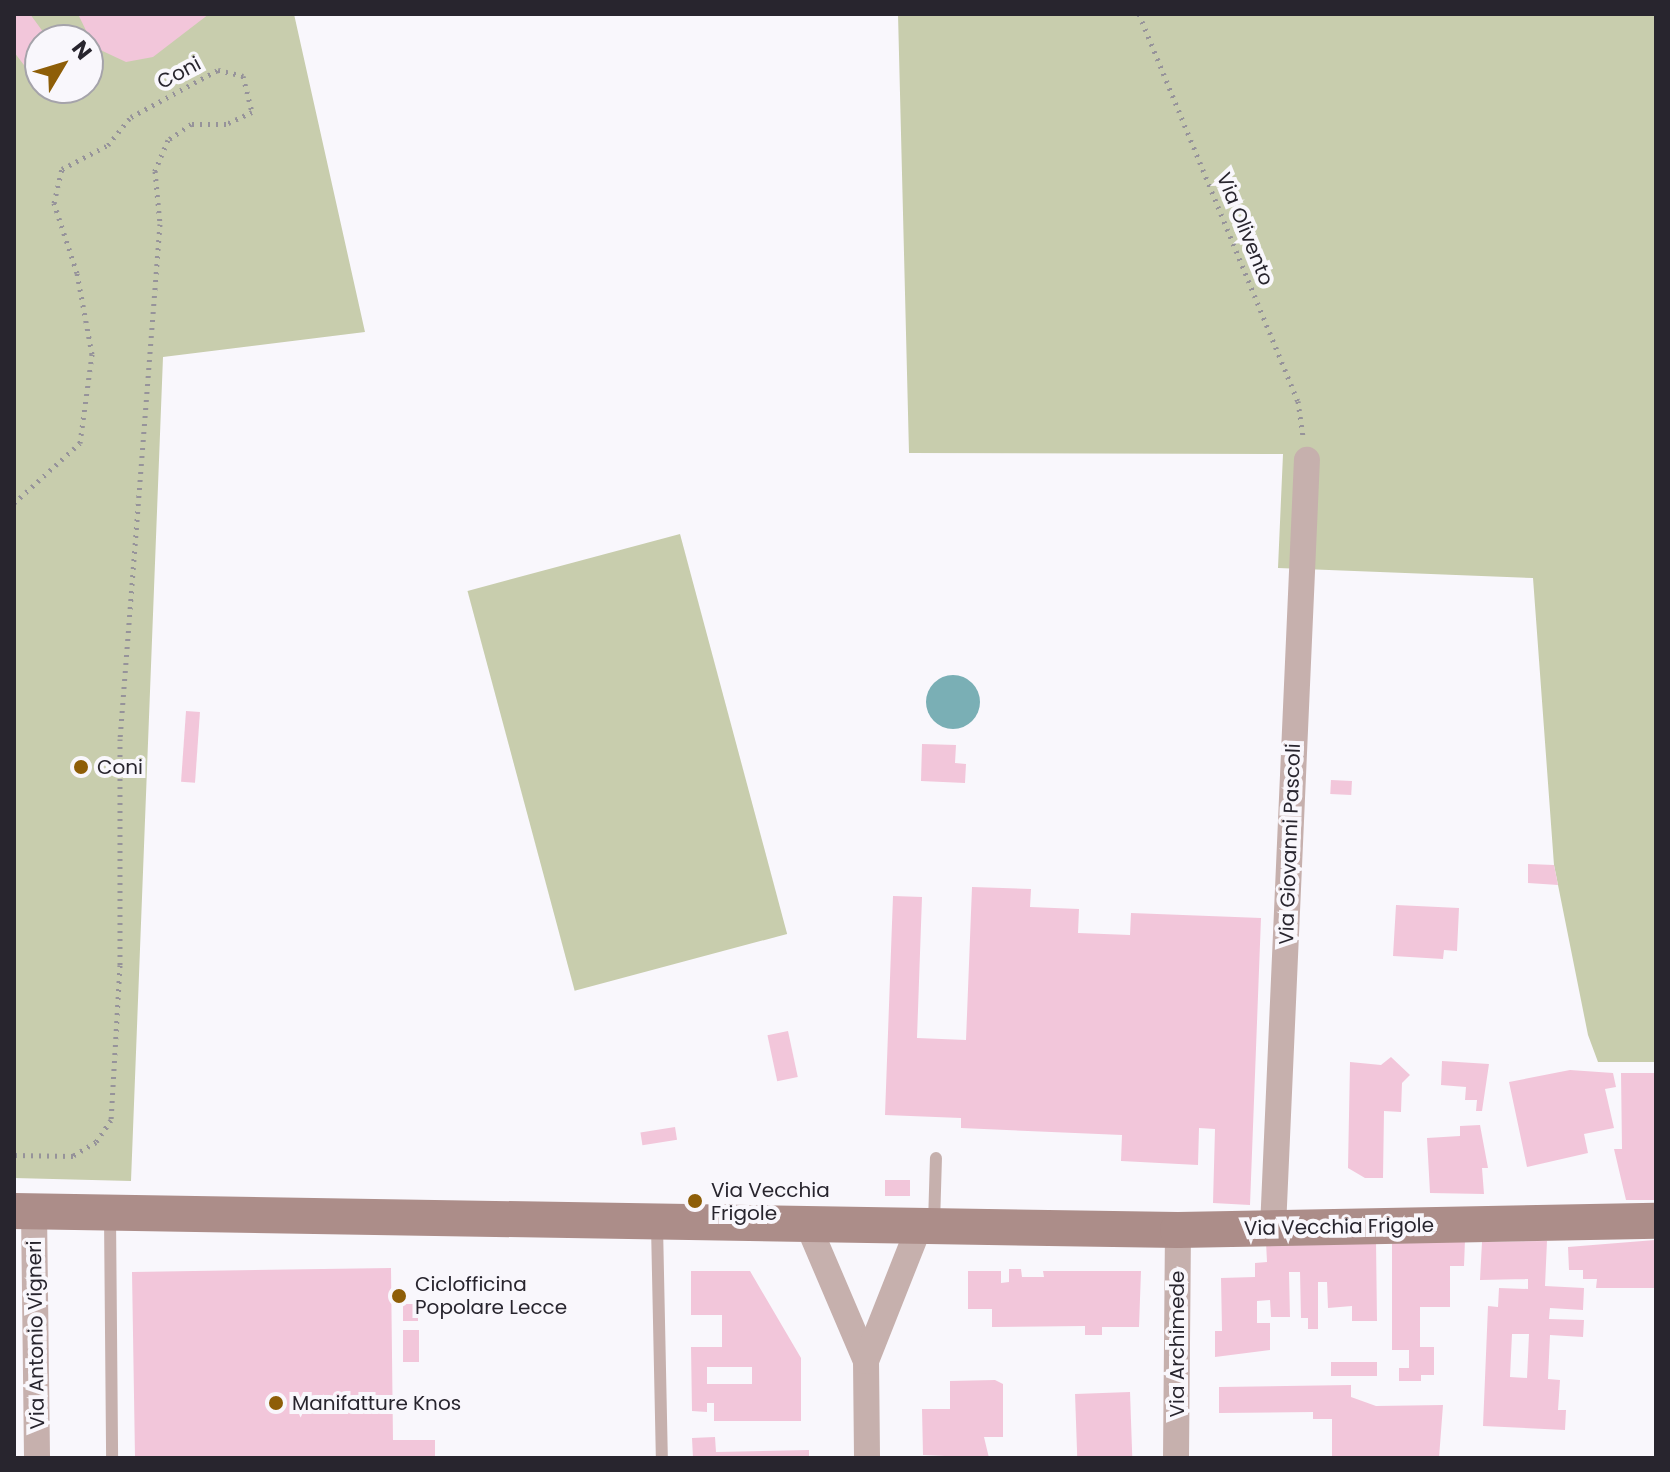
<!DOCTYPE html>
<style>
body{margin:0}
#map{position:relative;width:1670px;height:1472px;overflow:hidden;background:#f9f7fc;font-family:Poppins,sans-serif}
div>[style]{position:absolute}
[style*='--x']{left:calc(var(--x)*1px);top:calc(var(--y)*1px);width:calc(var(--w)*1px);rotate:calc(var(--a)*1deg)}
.green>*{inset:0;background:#c8cdad;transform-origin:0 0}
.water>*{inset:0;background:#7aafb5}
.round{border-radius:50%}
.building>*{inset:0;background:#f2c6da;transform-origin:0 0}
.path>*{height:5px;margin-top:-2.5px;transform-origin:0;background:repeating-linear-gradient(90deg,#96939a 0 2px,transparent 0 8px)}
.lane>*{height:12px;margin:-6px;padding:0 6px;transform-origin:6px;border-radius:6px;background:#c6b0ad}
.street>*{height:26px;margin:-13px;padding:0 13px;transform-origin:13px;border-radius:13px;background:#c6b0ad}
.secondary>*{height:36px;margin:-18px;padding:0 18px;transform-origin:18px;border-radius:18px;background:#ac8d89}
.dots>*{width:22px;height:22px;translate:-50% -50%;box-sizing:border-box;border:4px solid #f9f7fc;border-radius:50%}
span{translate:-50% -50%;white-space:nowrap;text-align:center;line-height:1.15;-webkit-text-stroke:8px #f9f7fc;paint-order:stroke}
.street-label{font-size:20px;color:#28252e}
.poi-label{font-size:20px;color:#28252e}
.left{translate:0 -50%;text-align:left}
.frame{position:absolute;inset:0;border:16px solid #28252e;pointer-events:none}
.north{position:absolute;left:24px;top:24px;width:80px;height:80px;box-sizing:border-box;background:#f9f7fc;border:2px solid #a5a3aa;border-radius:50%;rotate:52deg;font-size:22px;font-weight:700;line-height:32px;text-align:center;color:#28252e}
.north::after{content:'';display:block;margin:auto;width:28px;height:36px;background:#8e5e08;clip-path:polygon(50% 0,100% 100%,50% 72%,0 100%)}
</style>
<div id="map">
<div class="green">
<div style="clip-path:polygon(evenodd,14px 14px,294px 14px,365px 332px,163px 357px,131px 1181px,14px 1178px,14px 14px,40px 40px,88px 40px,88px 88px,40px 88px,40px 40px)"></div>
<div style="clip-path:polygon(898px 14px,1656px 14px,1656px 1062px,1598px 1062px,1588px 1035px,1554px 865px,1533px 578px,1278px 568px,1283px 454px,909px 453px)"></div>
<div style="left:680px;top:534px;width:414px;height:220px;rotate:75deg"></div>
</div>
<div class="water">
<div class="round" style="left:926px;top:675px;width:54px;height:54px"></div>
</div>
<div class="building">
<div style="clip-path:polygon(14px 14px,30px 14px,49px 40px,40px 40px,40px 86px,14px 52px)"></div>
<div style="clip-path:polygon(78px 14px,209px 14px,153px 57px,126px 62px,94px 47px)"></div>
<div style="left:186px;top:711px;width:14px;height:71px;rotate:4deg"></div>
<div style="clip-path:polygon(922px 744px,956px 745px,955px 763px,966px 764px,965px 783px,921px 781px)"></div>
<div style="left:1331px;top:780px;width:21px;height:14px;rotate:3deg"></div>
<div style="clip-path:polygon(1528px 864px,1554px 865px,1558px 885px,1528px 883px)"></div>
<div style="clip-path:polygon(972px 887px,1031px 889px,1030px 907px,1079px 909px,1078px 933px,1130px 935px,1131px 913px,1261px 918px,1250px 1205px,1213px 1203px,1215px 1129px,1199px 1128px,1198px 1165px,1121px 1161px,1122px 1135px,961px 1128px,961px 1118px,885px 1115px,893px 896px,922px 897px,917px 1038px,966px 1040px)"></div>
<div style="clip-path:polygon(1396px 905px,1459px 908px,1457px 951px,1444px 950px,1443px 959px,1393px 956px)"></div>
<div style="left:788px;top:1031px;width:47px;height:21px;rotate:78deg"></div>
<div style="clip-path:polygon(1391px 1057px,1410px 1075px,1402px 1083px,1401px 1112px,1384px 1111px,1383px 1178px,1365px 1178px,1348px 1168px,1350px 1062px,1381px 1065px)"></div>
<div style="clip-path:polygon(1442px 1061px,1489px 1064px,1482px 1111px,1476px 1111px,1477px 1100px,1465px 1100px,1466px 1087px,1441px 1085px)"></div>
<div style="clip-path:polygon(1570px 1070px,1613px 1073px,1616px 1087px,1605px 1089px,1614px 1128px,1584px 1134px,1588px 1153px,1527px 1167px,1509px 1082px)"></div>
<div style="clip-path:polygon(1621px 1073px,1656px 1073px,1656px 1200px,1626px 1200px,1614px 1149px,1622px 1149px)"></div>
<div style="clip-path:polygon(1480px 1125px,1488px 1168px,1482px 1168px,1484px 1194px,1430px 1193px,1427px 1138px,1460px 1136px,1460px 1126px)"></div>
<div style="left:675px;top:1127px;width:13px;height:35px;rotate:81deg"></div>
<div style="left:885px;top:1180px;width:25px;height:16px"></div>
<div style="clip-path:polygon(1376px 1240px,1377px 1321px,1352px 1321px,1352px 1306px,1328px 1308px,1327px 1282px,1318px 1282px,1318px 1329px,1308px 1329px,1308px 1318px,1301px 1318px,1300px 1272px,1289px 1272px,1290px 1317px,1271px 1317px,1270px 1300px,1257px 1301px,1257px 1323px,1270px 1323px,1270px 1350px,1215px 1357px,1215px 1331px,1222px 1331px,1221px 1278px,1255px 1277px,1255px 1263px,1267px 1262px,1266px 1242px)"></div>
<div style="clip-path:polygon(1392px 1240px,1465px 1240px,1464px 1266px,1450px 1266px,1450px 1307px,1420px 1307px,1420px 1347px,1434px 1347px,1434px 1375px,1421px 1375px,1421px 1381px,1399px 1381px,1399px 1368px,1409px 1368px,1409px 1350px,1392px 1350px)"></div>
<div style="clip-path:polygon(1655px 1240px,1656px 1288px,1596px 1288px,1597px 1279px,1583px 1279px,1583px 1270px,1569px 1270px,1568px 1247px)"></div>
<div style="clip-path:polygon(evenodd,1547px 1241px,1545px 1286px,1584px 1288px,1583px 1310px,1550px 1308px,1549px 1319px,1584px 1320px,1583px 1337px,1550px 1335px,1548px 1379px,1560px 1380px,1558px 1410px,1566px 1410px,1565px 1430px,1483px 1426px,1488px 1306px,1498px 1307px,1499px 1288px,1528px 1289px,1528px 1279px,1480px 1280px,1482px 1242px,1547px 1241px,1512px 1334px,1529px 1334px,1527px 1378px,1510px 1377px,1512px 1334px)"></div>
<div style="clip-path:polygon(391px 1268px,393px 1440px,435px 1440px,435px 1458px,135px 1458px,132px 1272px)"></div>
<div style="clip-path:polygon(1009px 1269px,1021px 1269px,1022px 1277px,1044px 1277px,1043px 1271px,1141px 1271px,1139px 1327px,1102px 1327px,1102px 1335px,1085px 1335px,1085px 1326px,992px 1327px,992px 1309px,968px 1309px,968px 1271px,1001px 1271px,1001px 1283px,1009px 1282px)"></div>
<div style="clip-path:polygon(evenodd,691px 1271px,750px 1271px,801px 1358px,801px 1421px,714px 1421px,714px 1403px,707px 1403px,707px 1412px,692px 1411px,691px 1347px,722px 1347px,722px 1315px,691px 1315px,691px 1271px,707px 1367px,752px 1367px,752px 1384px,707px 1384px,707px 1367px)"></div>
<div style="left:403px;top:1304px;width:15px;height:17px"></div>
<div style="left:403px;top:1330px;width:16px;height:32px"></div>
<div style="left:1331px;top:1362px;width:46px;height:14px"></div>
<div style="clip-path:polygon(995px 1380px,1003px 1384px,1003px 1437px,984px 1437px,989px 1458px,923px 1455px,922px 1409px,950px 1409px,950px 1381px)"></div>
<div style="clip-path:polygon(1351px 1385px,1351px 1397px,1376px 1406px,1443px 1405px,1439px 1458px,1332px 1458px,1332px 1419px,1313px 1419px,1313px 1412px,1219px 1413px,1219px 1387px)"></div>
<div style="left:1130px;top:1392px;width:66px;height:55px;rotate:88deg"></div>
<div style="clip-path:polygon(715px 1437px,716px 1452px,809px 1450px,809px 1458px,693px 1458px,692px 1438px)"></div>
</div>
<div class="path">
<div style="--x:1139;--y:14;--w:418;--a:67.7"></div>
<div style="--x:1298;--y:401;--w:36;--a:82"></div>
<div style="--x:14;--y:503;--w:89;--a:-42.3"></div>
<div style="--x:80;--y:443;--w:90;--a:-82.3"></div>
<div style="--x:92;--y:354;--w:82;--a:-100.5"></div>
<div style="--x:77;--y:273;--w:74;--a:-108.2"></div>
<div style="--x:54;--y:203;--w:35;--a:-77"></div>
<div style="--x:62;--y:169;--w:52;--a:-27.6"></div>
<div style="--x:108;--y:145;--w:36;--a:-51"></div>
<div style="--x:131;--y:117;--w:99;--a:-28.4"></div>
<div style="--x:218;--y:70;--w:26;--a:13"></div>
<div style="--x:243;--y:76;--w:37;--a:76"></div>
<div style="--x:252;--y:112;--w:29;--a:155"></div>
<div style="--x:226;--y:124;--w:35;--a:180"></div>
<div style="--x:191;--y:124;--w:28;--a:145"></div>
<div style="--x:168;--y:140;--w:34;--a:113"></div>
<div style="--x:155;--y:171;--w:53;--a:84.6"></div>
<div style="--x:160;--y:224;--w:517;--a:94.44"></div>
<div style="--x:120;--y:739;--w:226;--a:90"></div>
<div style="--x:120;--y:965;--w:155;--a:93.3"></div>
<div style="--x:111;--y:1120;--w:27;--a:124"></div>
<div style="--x:96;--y:1142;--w:27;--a:149"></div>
<div style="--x:73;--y:1156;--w:59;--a:-179"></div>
</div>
<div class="lane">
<div style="--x:110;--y:1216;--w:242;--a:89.5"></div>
<div style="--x:934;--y:1224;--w:66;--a:-88.3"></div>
<div style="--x:657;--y:1226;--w:232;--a:88.8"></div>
</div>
<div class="street">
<div style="--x:34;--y:1211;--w:247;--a:89.3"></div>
<div style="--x:808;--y:1225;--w:148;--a:66.9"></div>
<div style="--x:866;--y:1361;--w:97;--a:89.4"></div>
<div style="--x:1273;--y:1228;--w:769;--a:-87.47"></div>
<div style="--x:866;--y:1361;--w:144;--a:-68.4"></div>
<div style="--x:1176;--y:1458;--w:228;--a:-89.5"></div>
</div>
<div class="secondary">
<div style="--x:14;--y:1211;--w:1164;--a:0.94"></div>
<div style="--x:1178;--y:1230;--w:478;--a:-1.1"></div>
</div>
<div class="dots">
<div style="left:81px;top:767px;background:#8e5e08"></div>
<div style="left:695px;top:1201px;background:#8e5e08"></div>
<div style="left:399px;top:1296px;background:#8e5e08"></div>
<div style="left:276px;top:1403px;background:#8e5e08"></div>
</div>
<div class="street-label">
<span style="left:179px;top:73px;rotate:-28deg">Coni</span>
<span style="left:1245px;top:229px;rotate:68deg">Via Olivento</span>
<span style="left:1290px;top:844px;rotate:-88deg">Via Giovanni Pascoli</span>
<span style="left:1339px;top:1227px;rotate:-1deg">Via Vecchia Frigole</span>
<span style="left:36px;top:1335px;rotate:-91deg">Via Antonio Vigneri</span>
<span style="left:1177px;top:1344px;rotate:-90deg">Via Archimede</span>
</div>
<div class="poi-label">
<span class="left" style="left:97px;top:767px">Coni</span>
<span class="left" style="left:711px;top:1202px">Via Vecchia<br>Frigole</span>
<span class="left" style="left:415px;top:1296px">Ciclofficina<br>Popolare Lecce</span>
<span class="left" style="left:292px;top:1403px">Manifatture Knos</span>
</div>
<div class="frame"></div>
<div class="north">N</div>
</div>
